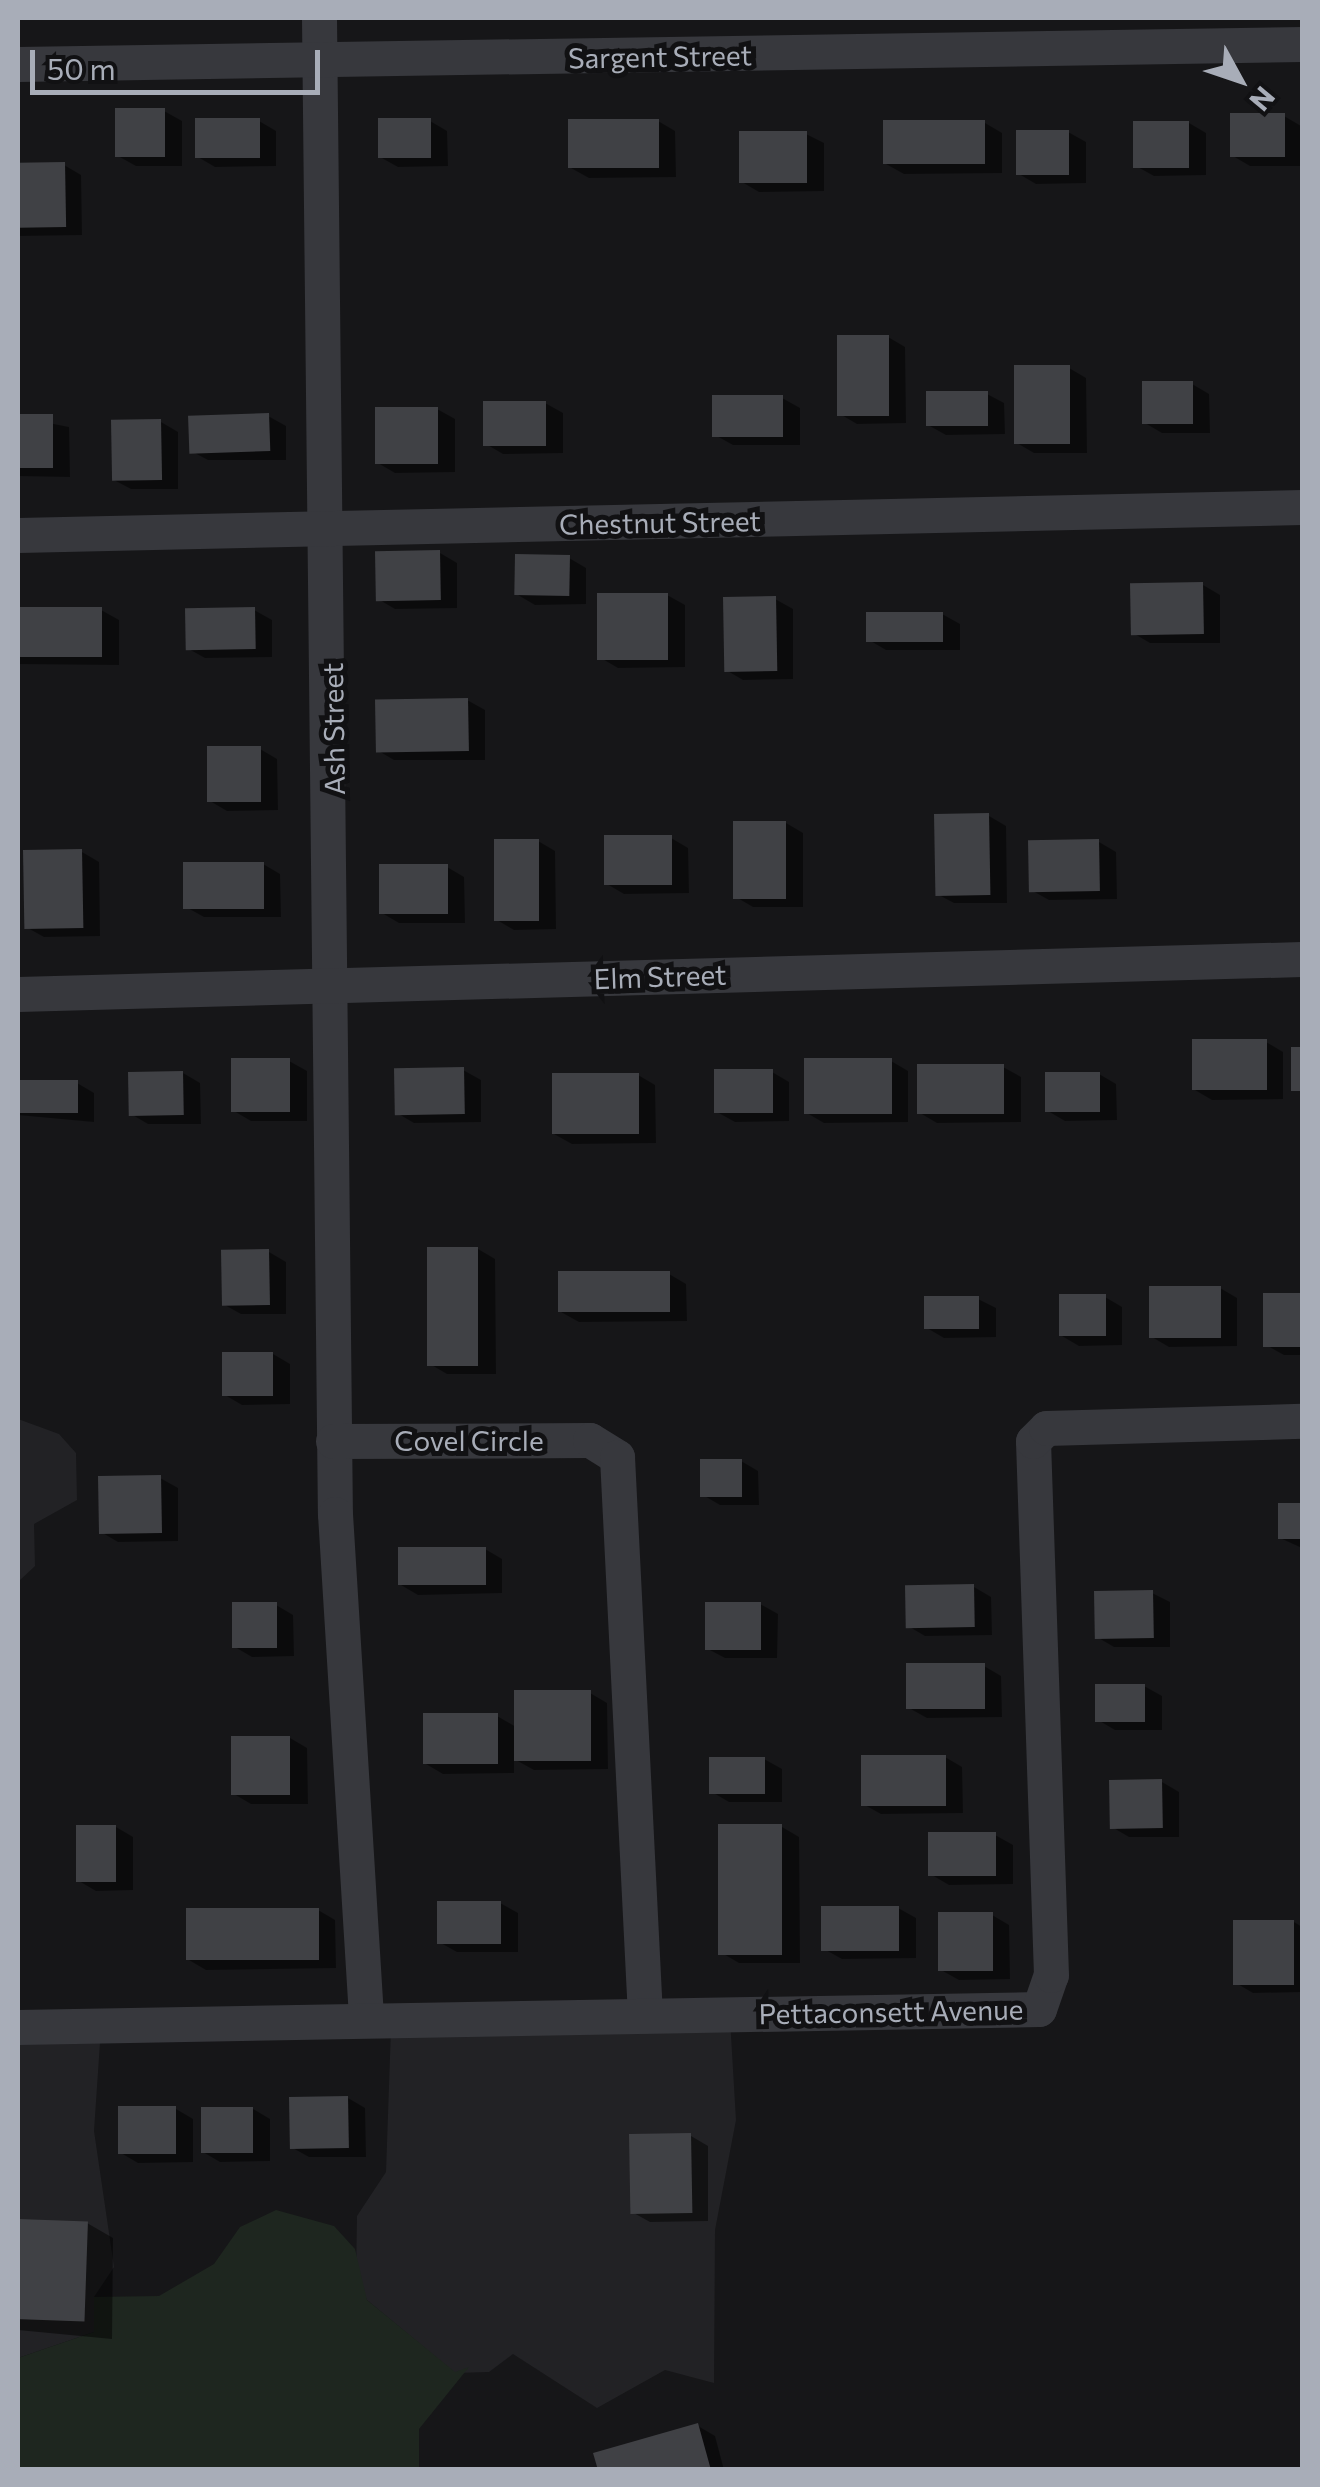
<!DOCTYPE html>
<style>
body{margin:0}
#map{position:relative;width:1320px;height:2487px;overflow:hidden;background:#161618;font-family:Commissioner,sans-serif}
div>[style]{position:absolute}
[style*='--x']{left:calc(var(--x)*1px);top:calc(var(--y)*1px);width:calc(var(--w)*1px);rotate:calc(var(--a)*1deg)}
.built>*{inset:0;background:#222225}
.green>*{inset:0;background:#1e261f}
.shadow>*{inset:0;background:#0007}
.building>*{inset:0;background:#404145;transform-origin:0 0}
.street>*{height:35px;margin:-17.5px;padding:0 17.5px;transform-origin:17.5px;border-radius:17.5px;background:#37383d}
span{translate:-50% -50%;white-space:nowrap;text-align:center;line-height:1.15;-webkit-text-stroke:10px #111113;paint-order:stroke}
.street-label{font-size:28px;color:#a8adb8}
.frame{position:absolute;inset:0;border:20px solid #a8adb8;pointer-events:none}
.north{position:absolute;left:1190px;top:30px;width:100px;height:100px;-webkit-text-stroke:8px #111113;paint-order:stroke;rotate:130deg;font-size:28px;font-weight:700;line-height:40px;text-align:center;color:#a8adb8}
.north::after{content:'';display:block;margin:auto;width:35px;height:45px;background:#a8adb8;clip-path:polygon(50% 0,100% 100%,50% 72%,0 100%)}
.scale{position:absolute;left:30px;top:50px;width:290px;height:45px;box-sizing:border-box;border:5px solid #a8adb8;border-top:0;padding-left:12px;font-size:30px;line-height:35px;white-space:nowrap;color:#a8adb8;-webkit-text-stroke:8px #111113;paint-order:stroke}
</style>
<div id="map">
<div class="built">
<div style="clip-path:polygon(18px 1419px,59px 1434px,76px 1453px,77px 1500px,34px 1524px,35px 1566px,18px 1582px)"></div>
<div style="clip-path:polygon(730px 2018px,736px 2120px,715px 2230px,714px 2383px,665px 2370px,597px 2408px,513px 2354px,489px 2372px,455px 2373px,367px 2300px,356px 2278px,357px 2216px,386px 2172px,391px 2028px)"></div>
<div style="clip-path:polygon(101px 2028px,94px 2131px,114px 2267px,94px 2297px,94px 2332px,18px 2358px,18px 2030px)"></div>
</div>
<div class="green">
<div style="clip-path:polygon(276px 2210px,334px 2226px,355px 2249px,367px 2300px,455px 2372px,469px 2367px,419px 2429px,419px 2469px,18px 2469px,18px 2358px,94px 2332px,94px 2297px,159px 2296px,214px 2264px,240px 2227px)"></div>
</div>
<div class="shadow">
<div style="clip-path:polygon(164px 111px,182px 121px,182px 166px,136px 166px,118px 156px)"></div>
<div style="clip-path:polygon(1284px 116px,1301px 126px,1301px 166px,1250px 166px,1233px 156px)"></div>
<div style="clip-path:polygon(259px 121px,276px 131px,276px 166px,215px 167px,198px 157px)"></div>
<div style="clip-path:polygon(430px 121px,447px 131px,448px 166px,398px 167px,380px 157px)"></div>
<div style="clip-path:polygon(658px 121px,675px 131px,676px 177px,589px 178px,571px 168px)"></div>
<div style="clip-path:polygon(985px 123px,1002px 133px,1002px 173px,904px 174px,886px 164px)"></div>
<div style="clip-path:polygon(1189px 123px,1206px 133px,1206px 175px,1154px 176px,1136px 166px)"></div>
<div style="clip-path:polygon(1068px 132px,1086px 142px,1086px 183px,1036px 184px,1019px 174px)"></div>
<div style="clip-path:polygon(806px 134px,824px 143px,824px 191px,759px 192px,742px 182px)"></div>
<div style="clip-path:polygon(18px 165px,64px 165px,81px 175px,82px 235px,18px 236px)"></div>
<div style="clip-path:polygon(888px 337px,905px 347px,906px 423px,857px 424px,840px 414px)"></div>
<div style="clip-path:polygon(1069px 368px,1086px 378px,1087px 453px,1034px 453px,1017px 443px)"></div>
<div style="clip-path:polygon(1192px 384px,1209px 394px,1210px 433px,1162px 433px,1145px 423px)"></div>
<div style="clip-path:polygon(987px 394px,1004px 403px,1005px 434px,946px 435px,928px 425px)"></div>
<div style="clip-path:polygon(782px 398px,800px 408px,800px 445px,733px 445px,715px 435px)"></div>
<div style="clip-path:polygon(545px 403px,563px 413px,563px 453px,503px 454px,486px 444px)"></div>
<div style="clip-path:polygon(437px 409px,455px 419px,455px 472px,395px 473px,378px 463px)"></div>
<div style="clip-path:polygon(268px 416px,286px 426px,286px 460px,208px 460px,191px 451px)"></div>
<div style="clip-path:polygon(18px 417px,69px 427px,70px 477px,18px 476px)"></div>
<div style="clip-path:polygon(161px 422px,178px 432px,178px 489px,131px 489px,114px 480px)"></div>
<div style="clip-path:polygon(440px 553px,457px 563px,457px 608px,395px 609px,378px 599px)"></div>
<div style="clip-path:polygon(569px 558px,586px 568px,586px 604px,535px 605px,518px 595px)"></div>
<div style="clip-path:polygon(1203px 585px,1220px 595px,1220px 643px,1150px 643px,1133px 633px)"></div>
<div style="clip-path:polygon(667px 595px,685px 605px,685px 667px,618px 668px,601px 658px)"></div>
<div style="clip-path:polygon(775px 599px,793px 609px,793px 679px,743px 680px,726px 670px)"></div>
<div style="clip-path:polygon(101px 610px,119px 620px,119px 665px,18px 664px,18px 611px)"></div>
<div style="clip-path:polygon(254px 610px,272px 620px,272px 657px,205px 658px,187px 648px)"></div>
<div style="clip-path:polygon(942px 614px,960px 624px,960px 650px,886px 650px,869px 640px)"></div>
<div style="clip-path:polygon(467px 700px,485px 710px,485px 760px,394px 760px,377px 750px)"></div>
<div style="clip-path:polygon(260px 749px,277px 759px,278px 810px,227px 811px,210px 801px)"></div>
<div style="clip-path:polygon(989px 816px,1006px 826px,1007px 903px,954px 903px,937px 894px)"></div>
<div style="clip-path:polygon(786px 823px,803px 833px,803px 907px,753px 907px,736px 897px)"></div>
<div style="clip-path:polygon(671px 838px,688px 848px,689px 893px,624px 894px,607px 884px)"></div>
<div style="clip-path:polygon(538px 841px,555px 851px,556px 929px,514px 930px,497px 920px)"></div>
<div style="clip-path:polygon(1099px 842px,1116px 852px,1117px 899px,1049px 900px,1031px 890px)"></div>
<div style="clip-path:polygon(82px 852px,99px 862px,100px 936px,44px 937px,26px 927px)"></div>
<div style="clip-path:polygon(263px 864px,280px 874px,281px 917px,204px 917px,186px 907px)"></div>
<div style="clip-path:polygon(447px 867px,464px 877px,465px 923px,399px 923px,382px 913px)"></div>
<div style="clip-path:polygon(1266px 1042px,1283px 1052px,1283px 1099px,1212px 1100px,1195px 1090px)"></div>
<div style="clip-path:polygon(289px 1061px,307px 1071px,307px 1121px,251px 1121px,234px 1111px)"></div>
<div style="clip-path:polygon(891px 1061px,908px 1071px,908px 1122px,824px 1123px,807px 1113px)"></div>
<div style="clip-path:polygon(1003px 1067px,1021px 1077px,1021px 1122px,937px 1123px,920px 1113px)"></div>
<div style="clip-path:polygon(463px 1070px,481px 1080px,481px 1122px,414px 1123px,397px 1113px)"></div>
<div style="clip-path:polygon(772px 1072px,789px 1082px,789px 1121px,735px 1122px,717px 1112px)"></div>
<div style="clip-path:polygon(183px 1073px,200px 1083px,201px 1124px,148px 1124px,131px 1114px)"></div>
<div style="clip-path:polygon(1099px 1074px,1116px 1084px,1117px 1120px,1065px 1121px,1048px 1111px)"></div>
<div style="clip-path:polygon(638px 1075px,655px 1085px,656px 1143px,572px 1144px,554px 1134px)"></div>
<div style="clip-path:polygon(77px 1083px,94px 1093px,94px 1122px,18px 1115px,18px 1084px)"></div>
<div style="clip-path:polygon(478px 1249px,495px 1259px,496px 1374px,447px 1374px,430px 1364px)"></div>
<div style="clip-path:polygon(269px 1252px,286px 1262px,286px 1314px,241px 1314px,223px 1304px)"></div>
<div style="clip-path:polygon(669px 1274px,686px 1284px,687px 1321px,579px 1322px,561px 1312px)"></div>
<div style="clip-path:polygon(1220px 1288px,1237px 1298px,1237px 1346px,1169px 1347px,1152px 1337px)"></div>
<div style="clip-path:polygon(1302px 1295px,1302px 1355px,1284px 1355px,1266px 1345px,1266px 1296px)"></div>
<div style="clip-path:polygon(1105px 1297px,1122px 1307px,1122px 1345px,1079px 1346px,1062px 1336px)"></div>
<div style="clip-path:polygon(978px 1299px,996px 1308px,996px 1337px,944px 1338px,927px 1328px)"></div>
<div style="clip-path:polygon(273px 1354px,290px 1364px,290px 1404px,242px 1405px,225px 1395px)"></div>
<div style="clip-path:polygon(741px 1461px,758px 1471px,759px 1505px,720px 1505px,703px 1495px)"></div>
<div style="clip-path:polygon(160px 1478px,178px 1488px,178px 1541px,118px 1542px,101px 1532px)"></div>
<div style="clip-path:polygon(1280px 1506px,1302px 1506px,1302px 1548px,1280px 1538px)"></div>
<div style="clip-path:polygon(485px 1549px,502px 1559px,502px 1593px,418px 1595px,401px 1585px)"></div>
<div style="clip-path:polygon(974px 1587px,991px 1597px,992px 1635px,925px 1636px,908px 1626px)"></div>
<div style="clip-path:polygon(1152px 1593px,1170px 1602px,1170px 1647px,1114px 1647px,1097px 1637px)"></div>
<div style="clip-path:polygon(760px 1604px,778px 1614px,777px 1658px,725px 1658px,708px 1649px)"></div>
<div style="clip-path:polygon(276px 1605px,293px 1615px,294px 1656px,252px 1657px,235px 1647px)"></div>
<div style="clip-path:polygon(984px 1666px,1001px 1676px,1002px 1717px,927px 1718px,909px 1708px)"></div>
<div style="clip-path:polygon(1144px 1686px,1162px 1696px,1162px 1730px,1115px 1730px,1098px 1720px)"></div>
<div style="clip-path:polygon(590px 1693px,607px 1703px,608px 1769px,534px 1770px,514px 1759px,514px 1773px,443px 1774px,426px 1764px,497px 1716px,516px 1727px)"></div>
<div style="clip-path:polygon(290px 1738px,307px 1748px,308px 1804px,251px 1804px,234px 1794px)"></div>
<div style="clip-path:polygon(945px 1757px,962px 1767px,963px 1813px,881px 1814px,863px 1804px)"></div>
<div style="clip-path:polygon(764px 1759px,782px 1769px,782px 1802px,729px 1802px,712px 1792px)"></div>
<div style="clip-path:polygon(1162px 1782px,1179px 1792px,1179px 1837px,1129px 1837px,1112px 1827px)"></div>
<div style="clip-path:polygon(116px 1827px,133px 1837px,133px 1890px,96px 1891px,79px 1881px)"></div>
<div style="clip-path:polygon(782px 1827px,799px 1837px,800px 1963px,739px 1963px,722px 1953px)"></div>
<div style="clip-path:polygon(995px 1835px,1013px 1845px,1013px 1884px,949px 1885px,932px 1875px)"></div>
<div style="clip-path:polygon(500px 1903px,518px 1913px,518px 1952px,457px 1952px,439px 1942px)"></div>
<div style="clip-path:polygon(898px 1908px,916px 1918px,916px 1958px,842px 1959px,824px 1949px)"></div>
<div style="clip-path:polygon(318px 1910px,335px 1920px,336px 1968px,206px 1970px,189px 1960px)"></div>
<div style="clip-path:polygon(992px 1915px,1009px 1925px,1010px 1979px,959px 1980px,941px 1970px)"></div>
<div style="clip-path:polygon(1294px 1922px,1302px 1927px,1302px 1992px,1253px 1993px,1236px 1983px)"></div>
<div style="clip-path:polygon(348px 2098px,365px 2108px,366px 2157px,309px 2157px,291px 2147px)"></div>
<div style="clip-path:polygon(176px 2109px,193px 2119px,193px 2162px,138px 2163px,121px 2153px)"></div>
<div style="clip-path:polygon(253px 2109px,270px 2119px,270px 2161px,220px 2162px,203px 2152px)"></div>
<div style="clip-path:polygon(691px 2136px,708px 2146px,708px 2221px,650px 2222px,632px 2212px)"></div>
<div style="clip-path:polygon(18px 2221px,87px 2223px,113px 2238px,112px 2339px,18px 2330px)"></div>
<div style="clip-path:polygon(698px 2426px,715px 2436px,724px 2470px,601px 2470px)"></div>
</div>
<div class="building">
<div style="left:165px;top:108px;width:49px;height:50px;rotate:90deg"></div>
<div style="left:1285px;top:113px;width:44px;height:55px;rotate:90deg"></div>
<div style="left:260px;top:118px;width:40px;height:65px;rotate:90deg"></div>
<div style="left:431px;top:118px;width:40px;height:53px;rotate:90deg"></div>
<div style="left:659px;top:119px;width:49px;height:91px;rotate:90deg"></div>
<div style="left:985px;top:120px;width:44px;height:102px;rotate:90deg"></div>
<div style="left:1133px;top:121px;width:56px;height:47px"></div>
<div style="left:1016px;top:130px;width:53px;height:45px"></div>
<div style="left:807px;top:131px;width:52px;height:68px;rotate:90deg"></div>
<div style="left:65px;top:162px;width:65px;height:47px;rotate:89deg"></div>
<div style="left:837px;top:335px;width:52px;height:81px"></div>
<div style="left:1070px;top:365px;width:79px;height:56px;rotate:90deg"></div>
<div style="left:1193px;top:381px;width:43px;height:51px;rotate:90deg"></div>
<div style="left:988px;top:391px;width:35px;height:62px;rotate:90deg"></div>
<div style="left:783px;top:395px;width:42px;height:71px;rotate:90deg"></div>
<div style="left:483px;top:401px;width:63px;height:45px"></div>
<div style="left:375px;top:407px;width:63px;height:57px"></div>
<div style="left:269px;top:413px;width:38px;height:81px;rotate:88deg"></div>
<div style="left:53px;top:414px;width:54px;height:35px;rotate:90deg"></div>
<div style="left:161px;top:419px;width:61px;height:50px;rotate:89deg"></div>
<div style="left:440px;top:550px;width:50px;height:65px;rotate:89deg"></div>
<div style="left:570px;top:555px;width:41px;height:55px;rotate:91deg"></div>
<div style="left:1203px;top:582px;width:52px;height:73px;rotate:89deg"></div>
<div style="left:597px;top:593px;width:71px;height:67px"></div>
<div style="left:776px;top:596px;width:75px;height:53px;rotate:89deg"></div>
<div style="left:102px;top:607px;width:50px;height:84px;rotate:90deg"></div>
<div style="left:255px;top:607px;width:42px;height:70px;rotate:89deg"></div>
<div style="left:943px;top:612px;width:30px;height:77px;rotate:90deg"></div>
<div style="left:468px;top:698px;width:53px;height:93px;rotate:89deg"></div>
<div style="left:261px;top:746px;width:56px;height:54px;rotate:90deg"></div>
<div style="left:989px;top:813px;width:82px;height:55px;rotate:89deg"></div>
<div style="left:733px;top:821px;width:53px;height:78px"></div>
<div style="left:672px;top:835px;width:50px;height:68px;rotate:90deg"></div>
<div style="left:539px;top:839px;width:82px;height:45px;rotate:90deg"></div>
<div style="left:1099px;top:839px;width:52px;height:71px;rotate:89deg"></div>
<div style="left:82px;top:849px;width:79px;height:59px;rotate:89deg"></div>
<div style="left:183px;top:862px;width:81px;height:47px"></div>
<div style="left:448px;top:864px;width:50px;height:69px;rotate:90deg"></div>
<div style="left:1267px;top:1039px;width:51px;height:75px;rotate:90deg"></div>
<div style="left:1291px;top:1047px;width:11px;height:44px"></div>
<div style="left:290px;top:1058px;width:54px;height:59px;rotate:90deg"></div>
<div style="left:892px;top:1058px;width:56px;height:88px;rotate:90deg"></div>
<div style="left:1004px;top:1064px;width:50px;height:87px;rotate:90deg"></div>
<div style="left:464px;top:1067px;width:47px;height:70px;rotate:89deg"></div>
<div style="left:773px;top:1069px;width:44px;height:59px;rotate:90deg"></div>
<div style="left:183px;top:1071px;width:44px;height:55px;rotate:89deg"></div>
<div style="left:1045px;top:1072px;width:55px;height:40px"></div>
<div style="left:639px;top:1073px;width:61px;height:87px;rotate:90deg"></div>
<div style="left:78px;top:1080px;width:33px;height:60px;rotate:90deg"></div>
<div style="left:427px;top:1247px;width:51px;height:119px"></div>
<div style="left:269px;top:1249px;width:56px;height:48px;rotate:89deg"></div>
<div style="left:670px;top:1271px;width:41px;height:112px;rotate:90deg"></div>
<div style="left:1221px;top:1286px;width:52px;height:72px;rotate:90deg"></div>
<div style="left:1263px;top:1293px;width:39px;height:54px"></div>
<div style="left:1106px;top:1294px;width:42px;height:47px;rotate:90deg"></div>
<div style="left:979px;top:1296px;width:33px;height:55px;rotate:90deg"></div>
<div style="left:222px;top:1352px;width:51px;height:44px"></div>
<div style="left:700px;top:1459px;width:42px;height:38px"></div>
<div style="left:161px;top:1475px;width:58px;height:63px;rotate:89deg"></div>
<div style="left:1302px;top:1503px;width:36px;height:24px;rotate:90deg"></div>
<div style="left:486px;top:1547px;width:38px;height:88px;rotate:90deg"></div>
<div style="left:974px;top:1584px;width:43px;height:69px;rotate:89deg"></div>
<div style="left:1153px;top:1590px;width:48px;height:59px;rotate:89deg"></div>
<div style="left:277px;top:1602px;width:46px;height:45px;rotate:90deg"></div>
<div style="left:705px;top:1602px;width:56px;height:48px"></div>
<div style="left:985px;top:1663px;width:46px;height:79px;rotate:90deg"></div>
<div style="left:1095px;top:1684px;width:50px;height:38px"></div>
<div style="left:591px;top:1690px;width:71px;height:77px;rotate:90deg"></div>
<div style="left:498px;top:1713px;width:51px;height:75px;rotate:90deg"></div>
<div style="left:231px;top:1736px;width:59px;height:59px"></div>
<div style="left:861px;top:1755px;width:85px;height:51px"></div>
<div style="left:709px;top:1757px;width:56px;height:37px"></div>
<div style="left:1162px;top:1779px;width:49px;height:53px;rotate:89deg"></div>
<div style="left:718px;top:1824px;width:64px;height:131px"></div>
<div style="left:116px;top:1825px;width:57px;height:40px;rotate:90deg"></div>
<div style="left:996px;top:1832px;width:44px;height:68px;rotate:90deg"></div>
<div style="left:437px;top:1901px;width:64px;height:43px"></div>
<div style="left:821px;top:1906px;width:78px;height:45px"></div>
<div style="left:319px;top:1908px;width:52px;height:133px;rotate:90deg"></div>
<div style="left:993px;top:1912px;width:59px;height:55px;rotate:90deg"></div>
<div style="left:1233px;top:1920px;width:61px;height:65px"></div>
<div style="left:348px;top:2096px;width:52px;height:59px;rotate:89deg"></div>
<div style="left:176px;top:2106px;width:48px;height:58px;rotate:90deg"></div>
<div style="left:201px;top:2107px;width:52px;height:46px"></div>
<div style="left:691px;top:2133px;width:80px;height:62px;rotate:89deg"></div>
<div style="left:18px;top:2219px;width:70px;height:100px;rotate:2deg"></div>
<div style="clip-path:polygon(698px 2423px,711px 2470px,598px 2470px,593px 2453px)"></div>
</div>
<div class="street">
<div style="--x:319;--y:18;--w:1496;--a:89.39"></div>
<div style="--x:335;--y:1514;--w:503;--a:86.47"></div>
<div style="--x:18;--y:64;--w:1284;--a:-0.89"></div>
<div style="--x:18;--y:535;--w:1284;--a:-1.25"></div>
<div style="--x:18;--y:994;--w:1284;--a:-1.56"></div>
<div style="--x:333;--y:1441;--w:257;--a:-0.2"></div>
<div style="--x:590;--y:1440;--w:32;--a:32"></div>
<div style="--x:617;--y:1457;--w:559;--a:87.13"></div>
<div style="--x:18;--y:2027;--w:1021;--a:-1.01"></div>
<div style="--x:1039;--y:2009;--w:36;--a:-71"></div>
<div style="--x:1051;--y:1975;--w:534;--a:-91.93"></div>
<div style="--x:1033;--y:1441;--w:18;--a:-45"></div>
<div style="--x:1046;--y:1428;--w:256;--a:-1.6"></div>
</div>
<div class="street-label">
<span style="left:660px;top:56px;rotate:-1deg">Sargent Street</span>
<span style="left:660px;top:522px;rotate:-1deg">Chestnut Street</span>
<span style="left:333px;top:729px;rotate:-91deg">Ash Street</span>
<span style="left:660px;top:976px;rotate:-2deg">Elm Street</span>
<span style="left:469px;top:1440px">Covel Circle</span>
<span style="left:891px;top:2011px;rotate:-1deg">Pettaconsett Avenue</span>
</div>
<div class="frame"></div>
<div class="north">N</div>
<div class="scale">50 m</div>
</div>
